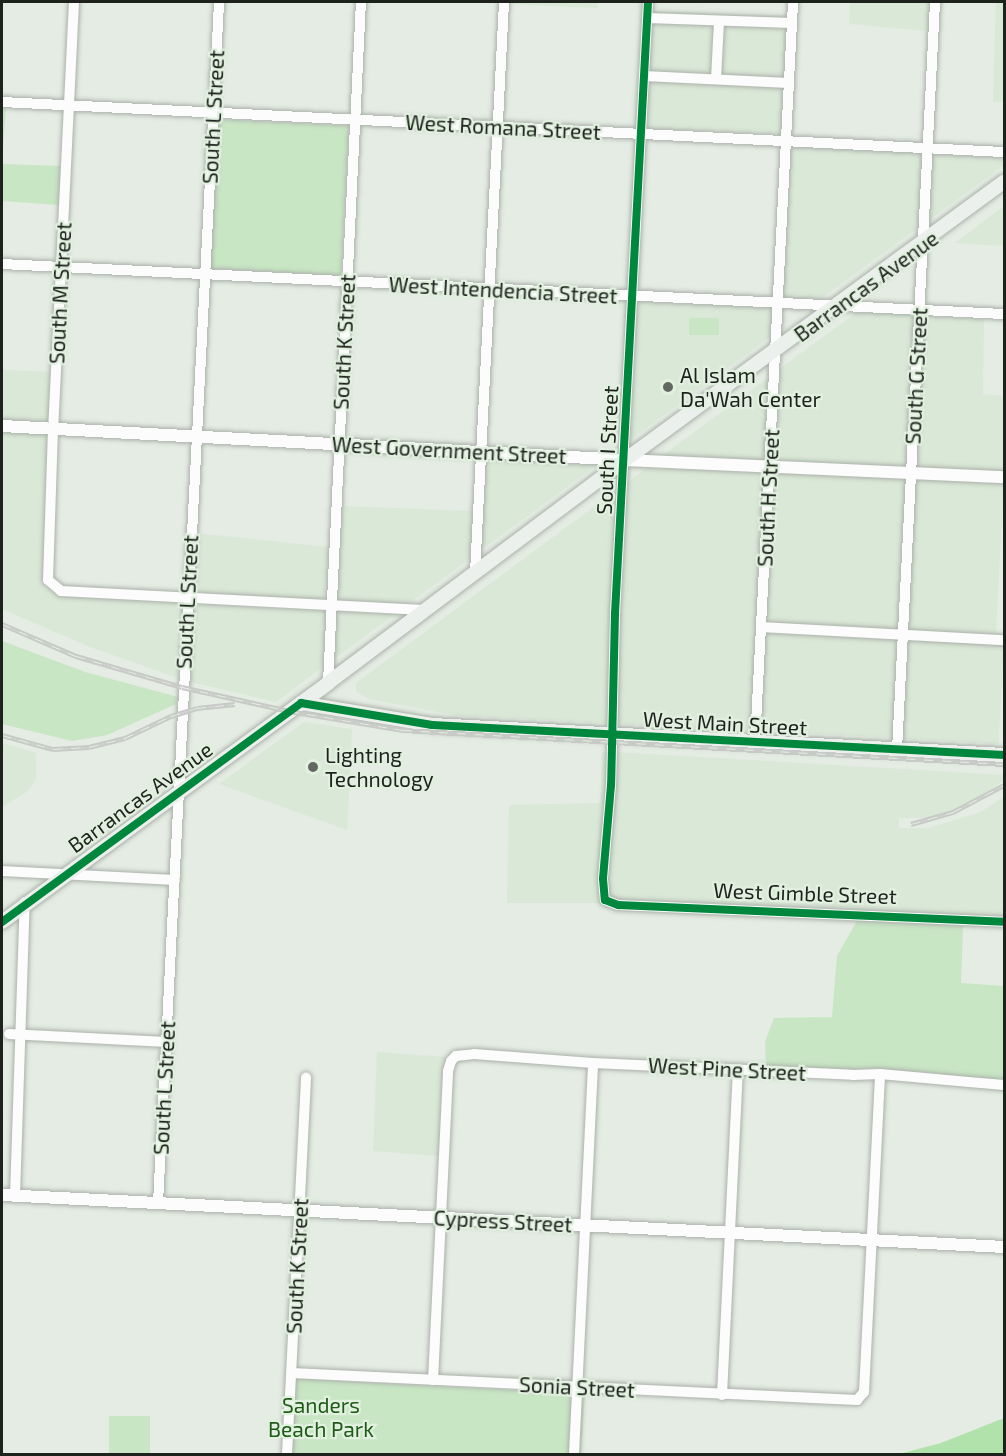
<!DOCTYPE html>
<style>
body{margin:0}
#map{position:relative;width:1006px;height:1456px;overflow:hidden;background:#e4ece3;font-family:"Exo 2",sans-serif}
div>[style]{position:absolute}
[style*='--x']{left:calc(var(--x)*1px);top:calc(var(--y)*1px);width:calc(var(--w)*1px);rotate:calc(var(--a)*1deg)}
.built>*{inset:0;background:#dae8d7;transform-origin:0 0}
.green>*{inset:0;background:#c8e5c4;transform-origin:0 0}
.water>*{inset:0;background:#b2e2ac}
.roads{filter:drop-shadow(0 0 2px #abb1aa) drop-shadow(0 0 2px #abb1aa)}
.minor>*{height:10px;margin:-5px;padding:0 5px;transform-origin:5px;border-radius:5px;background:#fbfcfb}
.tertiary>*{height:12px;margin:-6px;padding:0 6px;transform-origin:6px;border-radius:6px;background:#fbfcfb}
.secondary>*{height:14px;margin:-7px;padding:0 7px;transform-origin:7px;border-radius:7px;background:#ecf0ec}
.rail>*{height:5px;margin-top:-2.5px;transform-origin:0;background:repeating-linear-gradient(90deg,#e1f0df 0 9px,#c8cac7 0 18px);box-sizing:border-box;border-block:2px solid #c8cac7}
.cycleway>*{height:8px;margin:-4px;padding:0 4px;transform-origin:4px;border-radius:4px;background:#00873e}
.dots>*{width:16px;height:16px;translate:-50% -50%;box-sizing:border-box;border:3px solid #e1f0df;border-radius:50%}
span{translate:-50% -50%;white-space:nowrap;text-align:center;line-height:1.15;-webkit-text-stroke:4.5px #e1f0df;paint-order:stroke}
.street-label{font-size:21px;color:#1d221c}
.poi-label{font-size:21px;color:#1d221c}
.left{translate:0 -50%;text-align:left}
.park-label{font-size:21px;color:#1e5b16}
.frame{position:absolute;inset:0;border:3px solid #1d221c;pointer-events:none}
</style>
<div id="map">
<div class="built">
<div style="clip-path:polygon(508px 2px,598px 2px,597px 8px,508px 4px)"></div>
<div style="clip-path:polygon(850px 2px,931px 2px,929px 31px,849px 24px)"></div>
<div style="clip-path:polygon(996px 2px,1004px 2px,1004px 102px,993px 102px)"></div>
<div style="left:652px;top:11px;width:136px;height:118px;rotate:2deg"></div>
<div style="clip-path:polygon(790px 146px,923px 153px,919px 227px,819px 300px,782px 298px)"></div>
<div style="clip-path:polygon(932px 154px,1004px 157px,1004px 165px,929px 220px)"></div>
<div style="clip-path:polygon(1004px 206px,1004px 246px,955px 243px)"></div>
<div style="clip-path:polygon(637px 301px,773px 308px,771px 336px,630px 440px)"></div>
<div style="clip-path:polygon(857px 312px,915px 315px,907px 467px,774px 460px,778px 370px)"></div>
<div style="clip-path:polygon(924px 316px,984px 319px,983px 394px,1004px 396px,1004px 472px,916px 467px)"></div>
<div style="left:2px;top:370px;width:49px;height:51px;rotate:2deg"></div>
<div style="clip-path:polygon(769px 377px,765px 460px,662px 456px)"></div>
<div style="clip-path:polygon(2px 431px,48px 434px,43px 583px,48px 590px,61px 596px,183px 603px,178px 678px,90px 647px,2px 609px)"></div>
<div style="clip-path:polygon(485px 456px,598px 464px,480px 551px)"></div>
<div style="clip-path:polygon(649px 466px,765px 470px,751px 731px,615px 724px,628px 482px)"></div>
<div style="left:774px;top:470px;width:132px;height:153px;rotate:3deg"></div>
<div style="left:915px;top:477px;width:89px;height:153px;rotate:3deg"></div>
<div style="clip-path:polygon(618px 489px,606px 723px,460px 716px,369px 699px,356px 691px,356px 683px)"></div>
<div style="clip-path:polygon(340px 506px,473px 511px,471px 558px,408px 604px,335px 601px)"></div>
<div style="left:195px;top:533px;width:135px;height:60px;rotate:6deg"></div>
<div style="clip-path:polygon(192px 604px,326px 611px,324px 666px,276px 702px,187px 681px)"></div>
<div style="clip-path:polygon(334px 611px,395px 614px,333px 660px)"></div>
<div style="left:766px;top:633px;width:132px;height:98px;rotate:3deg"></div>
<div style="left:907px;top:640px;width:97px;height:99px;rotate:3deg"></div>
<div style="clip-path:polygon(304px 722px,352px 729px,347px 830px,219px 784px)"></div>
<div style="clip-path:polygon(2px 743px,36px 753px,36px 779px,28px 791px,2px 807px)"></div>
<div style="clip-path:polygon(602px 752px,606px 752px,606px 785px,599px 879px,601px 903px,507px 903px,509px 805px,600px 803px)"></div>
<div style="clip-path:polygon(615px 752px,1004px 775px,1004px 780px,977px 800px,951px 811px,927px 818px,899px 818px,899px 828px,929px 828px,981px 812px,1004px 797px,1004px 916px,613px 899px,609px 897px,608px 879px)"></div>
<div style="clip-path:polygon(377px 1052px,447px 1057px,443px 1070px,439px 1156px,373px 1151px)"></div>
</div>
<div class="green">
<div style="clip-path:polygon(2px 107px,6px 107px,2px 164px,62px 166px,60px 205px,2px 201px)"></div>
<div style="left:218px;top:119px;width:131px;height:150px;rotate:3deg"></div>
<div style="left:689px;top:318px;width:30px;height:17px"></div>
<div style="clip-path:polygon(2px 641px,85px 672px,178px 697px,176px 704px,107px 735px,72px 741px,2px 724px)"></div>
<div style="clip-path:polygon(858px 919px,963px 926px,961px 983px,1004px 986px,1004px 1080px,876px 1068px,853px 1070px,766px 1065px,765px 1042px,774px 1018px,832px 1017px,837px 956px)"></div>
<div style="clip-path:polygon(285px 1378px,585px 1394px,581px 1454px,282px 1454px)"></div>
<div style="left:109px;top:1416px;width:41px;height:38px"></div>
</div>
<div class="water">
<div style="clip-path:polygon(1004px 1418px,1004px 1454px,899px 1454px,941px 1443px)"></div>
</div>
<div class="roads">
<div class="minor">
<div style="--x:74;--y:2;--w:428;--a:92.8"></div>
<div style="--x:53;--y:429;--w:151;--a:91.9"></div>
<div style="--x:48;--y:580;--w:17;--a:40"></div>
<div style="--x:61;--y:591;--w:363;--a:3"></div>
<div style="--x:648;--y:2;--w:613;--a:93.09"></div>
<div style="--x:615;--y:614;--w:171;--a:91.3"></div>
<div style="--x:611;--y:785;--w:94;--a:94.9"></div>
<div style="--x:603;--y:879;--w:21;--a:85"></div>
<div style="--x:605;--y:900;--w:14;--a:21"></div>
<div style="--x:618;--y:905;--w:386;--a:2.5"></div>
<div style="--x:647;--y:18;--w:145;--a:2"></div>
<div style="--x:644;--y:76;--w:145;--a:2.8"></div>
<div style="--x:716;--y:79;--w:58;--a:-87"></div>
<div style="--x:2;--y:102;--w:1003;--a:2.86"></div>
<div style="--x:2;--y:264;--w:1003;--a:2.86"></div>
<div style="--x:475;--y:573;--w:572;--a:-87.09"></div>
<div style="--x:761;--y:627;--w:243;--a:3.1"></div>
<div style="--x:328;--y:683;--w:682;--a:-87.23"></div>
<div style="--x:755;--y:743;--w:742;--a:-87.06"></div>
<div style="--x:897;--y:750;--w:749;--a:-87.09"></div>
<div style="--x:2;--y:871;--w:173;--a:3"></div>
<div style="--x:9;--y:1034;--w:158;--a:2.9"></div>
<div style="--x:15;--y:1196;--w:294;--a:-88.1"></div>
<div style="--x:158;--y:1203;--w:1203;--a:-87.09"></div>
<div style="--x:292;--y:1373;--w:566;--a:2.74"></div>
<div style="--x:857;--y:1400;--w:11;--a:-49"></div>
<div style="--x:864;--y:1392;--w:318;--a:-87.1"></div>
<div style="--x:433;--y:1380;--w:309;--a:-87.2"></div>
<div style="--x:448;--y:1071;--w:10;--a:-73"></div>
<div style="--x:451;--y:1061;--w:7;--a:-45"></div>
<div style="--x:456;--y:1056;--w:18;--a:-6"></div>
<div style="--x:474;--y:1054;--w:119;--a:4.3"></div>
<div style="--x:593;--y:1063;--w:260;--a:2.6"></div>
<div style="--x:853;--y:1075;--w:27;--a:-2"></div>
<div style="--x:880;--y:1074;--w:124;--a:5.1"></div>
<div style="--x:722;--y:1395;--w:326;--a:-87.2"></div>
<div style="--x:287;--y:1454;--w:377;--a:-87.1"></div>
<div style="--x:574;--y:1454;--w:391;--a:-87.2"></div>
</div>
<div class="tertiary">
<div style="--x:2;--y:426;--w:624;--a:3.12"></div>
<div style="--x:625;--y:460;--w:379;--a:2.6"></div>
<div style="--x:2;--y:1195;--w:1003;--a:2.97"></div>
</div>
<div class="secondary">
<div style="--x:301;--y:703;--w:133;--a:9.5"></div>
<div style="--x:432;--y:725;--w:573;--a:3"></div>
<div style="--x:2;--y:922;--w:404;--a:-36.2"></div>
<div style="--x:328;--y:683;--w:371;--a:-36.9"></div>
<div style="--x:625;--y:460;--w:470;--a:-36.3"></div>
</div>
</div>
<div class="rail">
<div style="--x:2;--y:624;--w:81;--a:23.4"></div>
<div style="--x:76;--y:656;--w:110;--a:16.3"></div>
<div style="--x:182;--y:687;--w:110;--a:12.6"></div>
<div style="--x:289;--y:711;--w:116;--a:9.5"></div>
<div style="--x:403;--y:730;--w:602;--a:3.24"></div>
<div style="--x:2;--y:735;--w:53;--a:15.4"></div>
<div style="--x:53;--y:749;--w:36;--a:-3"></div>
<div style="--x:89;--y:747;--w:37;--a:-14"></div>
<div style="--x:125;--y:738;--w:51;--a:-25.6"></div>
<div style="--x:171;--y:716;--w:27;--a:-17"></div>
<div style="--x:197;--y:708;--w:38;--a:-6"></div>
<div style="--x:911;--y:824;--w:44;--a:-15.9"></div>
<div style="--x:953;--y:812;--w:58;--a:-27.9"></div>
</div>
<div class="cycleway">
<div style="--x:648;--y:2;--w:613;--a:93.09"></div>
<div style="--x:615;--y:614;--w:171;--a:91.3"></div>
<div style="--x:611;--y:785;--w:94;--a:94.9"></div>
<div style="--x:603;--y:879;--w:21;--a:85"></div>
<div style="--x:605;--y:900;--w:14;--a:21"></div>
<div style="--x:618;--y:905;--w:386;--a:2.5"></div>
<div style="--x:2;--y:922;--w:371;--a:-36.2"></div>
<div style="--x:301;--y:703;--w:133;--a:9.5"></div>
<div style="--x:432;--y:725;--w:573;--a:3"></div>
</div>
<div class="dots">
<div style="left:668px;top:387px;background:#636962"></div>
<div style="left:313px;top:767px;background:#636962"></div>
</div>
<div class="street-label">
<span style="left:213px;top:117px;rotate:-87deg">South L Street</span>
<span style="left:503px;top:127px;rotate:3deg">West Romana Street</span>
<span style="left:866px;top:286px;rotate:-36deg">Barrancas Avenue</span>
<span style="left:503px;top:290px;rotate:3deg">West Intendencia Street</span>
<span style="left:60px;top:293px;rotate:-87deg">South M Street</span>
<span style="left:344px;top:342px;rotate:-87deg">South K Street</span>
<span style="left:916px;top:376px;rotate:-87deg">South G Street</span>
<span style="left:449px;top:450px;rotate:3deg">West Government Street</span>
<span style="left:607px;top:450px;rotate:-87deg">South I Street</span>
<span style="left:768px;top:498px;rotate:-87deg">South H Street</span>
<span style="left:187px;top:602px;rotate:-87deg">South L Street</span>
<span style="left:725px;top:723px;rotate:3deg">West Main Street</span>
<span style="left:140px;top:797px;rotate:-36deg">Barrancas Avenue</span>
<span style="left:805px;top:893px;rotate:2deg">West Gimble Street</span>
<span style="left:727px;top:1069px;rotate:3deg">West Pine Street</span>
<span style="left:164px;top:1088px;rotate:-87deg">South L Street</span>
<span style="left:503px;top:1221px;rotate:3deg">Cypress Street</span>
<span style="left:297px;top:1266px;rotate:-87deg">South K Street</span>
<span style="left:577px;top:1387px;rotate:3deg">Sonia Street</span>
</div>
<div class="poi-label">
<span class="left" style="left:680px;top:387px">Al Islam<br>Da'Wah Center</span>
<span class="left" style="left:325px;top:767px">Lighting<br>Technology</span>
</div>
<div class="park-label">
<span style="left:321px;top:1417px">Sanders<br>Beach Park</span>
</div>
<div class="frame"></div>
</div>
